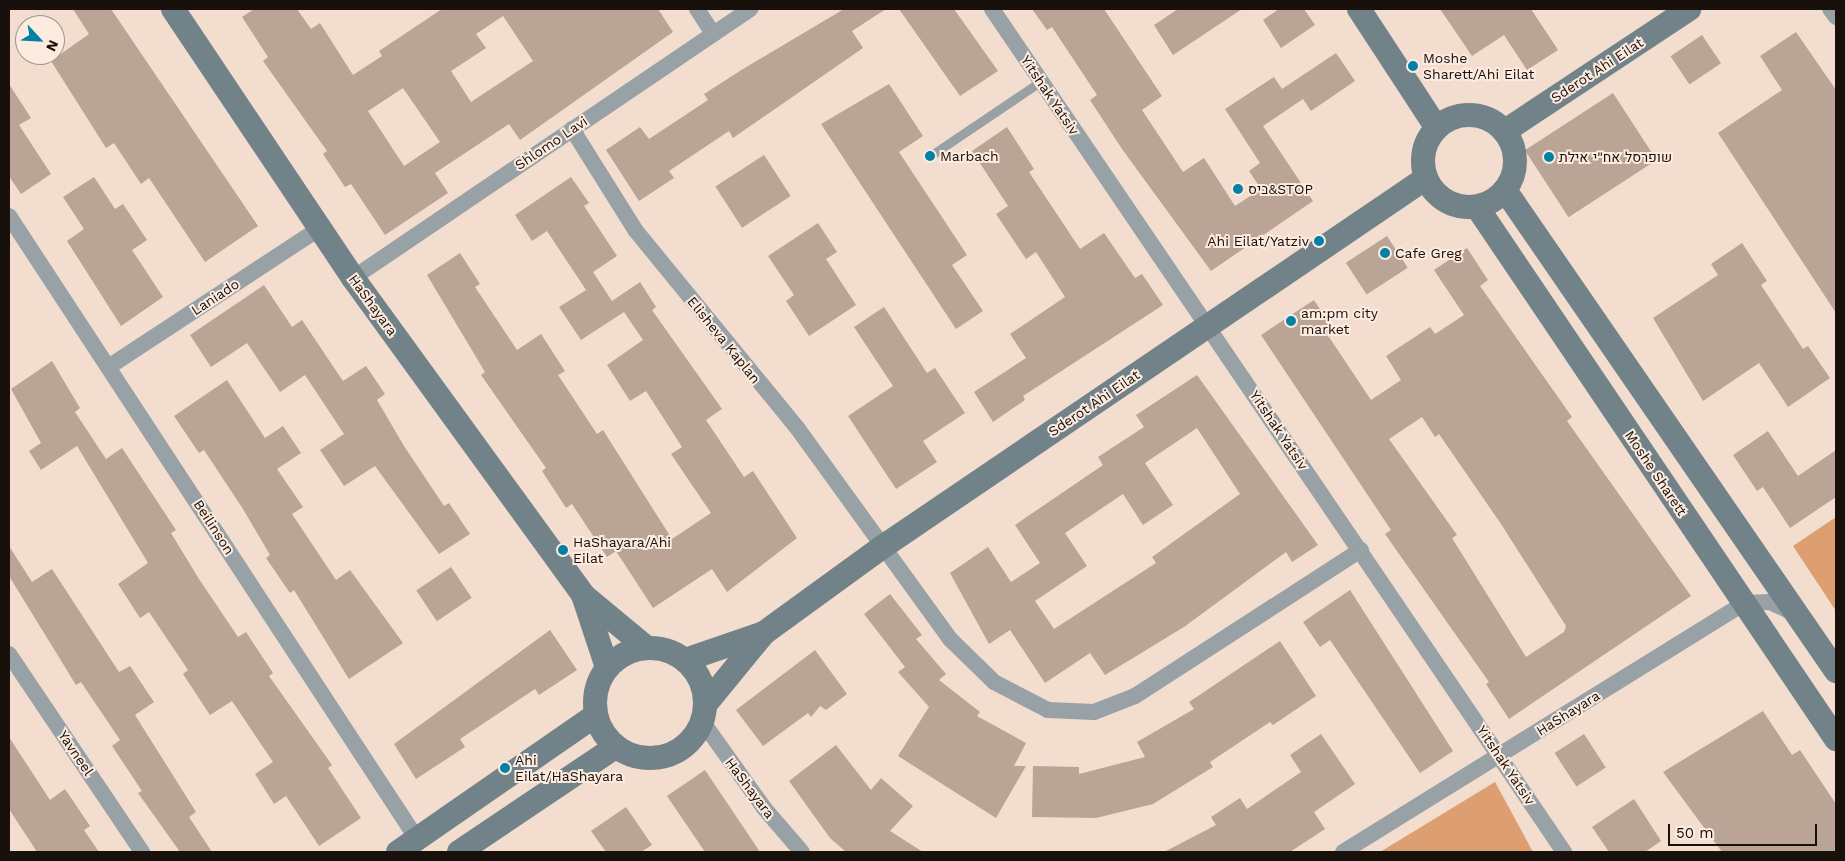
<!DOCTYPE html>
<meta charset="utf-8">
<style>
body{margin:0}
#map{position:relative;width:1845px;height:861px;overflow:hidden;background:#f3ddce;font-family:"Work Sans",Heebo,sans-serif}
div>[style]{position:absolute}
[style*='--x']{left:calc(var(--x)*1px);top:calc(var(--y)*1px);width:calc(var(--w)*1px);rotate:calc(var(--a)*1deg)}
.green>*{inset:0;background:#dd9e71}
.building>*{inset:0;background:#b9a496;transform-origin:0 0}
.lane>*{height:9px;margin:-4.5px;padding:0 4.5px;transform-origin:4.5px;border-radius:4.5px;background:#97a1a6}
.street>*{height:16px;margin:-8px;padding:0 8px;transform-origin:8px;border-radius:8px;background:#97a1a6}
.secondary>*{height:24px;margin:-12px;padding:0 12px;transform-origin:12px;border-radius:12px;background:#728289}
.secondary>.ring{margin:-12px;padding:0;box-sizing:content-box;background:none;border:24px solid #728289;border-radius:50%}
.dots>*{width:14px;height:14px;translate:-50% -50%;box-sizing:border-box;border:2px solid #fdebdf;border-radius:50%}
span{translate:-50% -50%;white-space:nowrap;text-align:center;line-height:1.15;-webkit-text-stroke:4px #fdebdf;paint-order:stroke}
.poi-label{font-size:14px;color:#17100b}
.left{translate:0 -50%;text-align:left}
.right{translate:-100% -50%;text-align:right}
.street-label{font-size:14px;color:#17100b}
.frame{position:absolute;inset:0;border:10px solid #17100b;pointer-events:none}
.north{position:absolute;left:15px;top:15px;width:50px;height:50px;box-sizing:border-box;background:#fdebdf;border:1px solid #a1938a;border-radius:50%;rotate:115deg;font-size:14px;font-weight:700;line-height:20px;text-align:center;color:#17100b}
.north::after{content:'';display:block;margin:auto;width:18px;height:22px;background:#0280a5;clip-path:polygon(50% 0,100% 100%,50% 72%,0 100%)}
.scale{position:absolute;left:1668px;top:824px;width:149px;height:22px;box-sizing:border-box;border:2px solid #17100b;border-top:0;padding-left:6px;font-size:15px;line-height:18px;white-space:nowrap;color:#17100b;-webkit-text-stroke:4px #fdebdf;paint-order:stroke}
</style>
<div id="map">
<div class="green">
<div style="clip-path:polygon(1836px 517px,1836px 611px,1793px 546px)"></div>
<div style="clip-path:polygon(1495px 782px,1533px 852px,1380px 852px)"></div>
</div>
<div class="building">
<div style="clip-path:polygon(73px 9px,111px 9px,258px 226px,205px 262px,149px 178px,141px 184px,114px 143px,106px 148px,51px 61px,89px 34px)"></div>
<div style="clip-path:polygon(evenodd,254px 9px,297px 9px,311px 29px,320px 23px,353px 75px,382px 56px,379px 51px,442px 9px,658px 9px,673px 32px,520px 140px,509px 124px,435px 173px,448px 193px,385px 235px,351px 184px,345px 187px,323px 154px,327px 151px,263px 61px,268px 57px,242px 17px,254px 9px,503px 16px,533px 61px,471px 102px,451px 71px,486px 48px,476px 34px,503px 16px,254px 9px,403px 88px,440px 142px,404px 166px,368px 111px,403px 88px)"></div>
<div style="clip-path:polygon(844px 9px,886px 9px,852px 31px,863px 48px,733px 138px,729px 131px,669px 171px,674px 178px,639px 201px,606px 150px,640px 127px,649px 139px,708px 100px,704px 94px,743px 69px)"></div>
<div style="clip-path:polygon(899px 9px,954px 9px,998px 71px,960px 96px)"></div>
<div style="clip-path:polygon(1032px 9px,1104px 9px,1162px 96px,1142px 110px,1183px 172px,1204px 158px,1235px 206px,1261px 189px,1249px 171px,1260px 163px,1225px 109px,1274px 77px,1282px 89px,1336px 53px,1355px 81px,1311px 111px,1303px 99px,1263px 126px,1313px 201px,1211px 271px,1122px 149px,1090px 100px,1097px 95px,1052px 27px,1047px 30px)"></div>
<div style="clip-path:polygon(1178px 9px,1242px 9px,1173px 55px,1154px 25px)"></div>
<div style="clip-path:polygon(1279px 9px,1304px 9px,1315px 25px,1281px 48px,1263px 20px)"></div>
<div style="clip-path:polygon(1440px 9px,1531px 9px,1558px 50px,1527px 70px,1504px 35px,1472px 56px)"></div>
<div style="clip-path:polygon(1796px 32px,1836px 90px,1836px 313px,1718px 133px,1782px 90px,1760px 56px)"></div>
<div style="left:1702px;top:35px;width:34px;height:38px;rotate:56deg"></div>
<div style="clip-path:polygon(9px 84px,31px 118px,19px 125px,51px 174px,21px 194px,9px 176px)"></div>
<div style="clip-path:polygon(889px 84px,923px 136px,899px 152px,967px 255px,952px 265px,983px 311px,956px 329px,821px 124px)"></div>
<div style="left:1613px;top:93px;width:80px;height:105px;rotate:57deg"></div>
<div style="clip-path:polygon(1007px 127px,1034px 169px,1029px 172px,1080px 249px,1104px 233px,1135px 278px,1142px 274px,1163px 305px,1023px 396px,1025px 400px,993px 422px,974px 392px,1026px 358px,1010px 334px,1065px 297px,1036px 252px,1026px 259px,996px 214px,1008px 206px,972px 151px)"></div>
<div style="left:764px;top:155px;width:49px;height:58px;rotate:57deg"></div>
<div style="clip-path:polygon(94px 177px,115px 209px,123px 204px,147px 240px,132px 250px,163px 297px,121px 326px,67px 241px,84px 229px,63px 197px)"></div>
<div style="clip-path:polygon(571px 177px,589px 203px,584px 206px,617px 256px,593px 272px,612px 301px,640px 282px,656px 307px,652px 310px,722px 409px,706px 420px,744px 477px,753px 471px,797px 538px,727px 592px,712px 569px,653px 608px,616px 551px,607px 557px,572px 504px,566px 508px,542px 471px,546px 468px,481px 375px,485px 372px,427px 275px,460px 253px,480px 284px,475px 287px,517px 350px,541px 334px,565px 371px,558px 375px,597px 434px,603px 430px,672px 539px,711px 513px,671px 454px,682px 447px,646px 391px,630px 401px,607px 365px,643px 340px,624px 312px,581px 340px,559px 307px,586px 290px,547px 231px,532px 241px,515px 215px)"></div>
<div style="clip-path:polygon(818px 223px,837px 252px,826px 259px,856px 305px,809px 336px,786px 301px,794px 295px,768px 256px)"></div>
<div style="left:1387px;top:236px;width:38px;height:49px;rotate:57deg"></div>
<div style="clip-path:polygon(1742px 243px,1767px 281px,1761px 285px,1803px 349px,1808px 346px,1830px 378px,1788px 407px,1759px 363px,1703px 401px,1653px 318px,1718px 275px,1711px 264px)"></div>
<div style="clip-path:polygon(evenodd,1467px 248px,1488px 280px,1480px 286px,1572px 417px,1567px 421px,1691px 596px,1509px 719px,1486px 684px,1489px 682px,1385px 534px,1391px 530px,1261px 335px,1314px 300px,1335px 332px,1329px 337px,1371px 400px,1401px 380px,1386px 356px,1430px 327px,1435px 334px,1464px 315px,1434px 270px,1467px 248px,1422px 417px,1435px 437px,1439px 434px,1501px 524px,1566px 626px,1564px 632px,1526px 657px,1452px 538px,1457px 535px,1389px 439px,1422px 417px)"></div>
<div style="clip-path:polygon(264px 285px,292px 327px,302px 320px,343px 381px,366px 366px,385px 394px,377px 400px,404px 446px,444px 506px,449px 503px,470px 534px,439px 554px,375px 466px,344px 486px,320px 450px,344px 434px,305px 375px,280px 392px,247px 343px,211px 367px,190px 335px)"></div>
<div style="clip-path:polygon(884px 307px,927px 373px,935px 368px,965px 413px,923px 441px,937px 462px,896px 489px,848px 416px,893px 386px,854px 327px)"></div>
<div style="clip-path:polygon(52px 361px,80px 408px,75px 412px,106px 459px,122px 448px,176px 530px,171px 533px,199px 579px,238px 637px,246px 632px,273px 673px,269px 676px,332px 765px,328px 768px,361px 818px,319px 846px,286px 796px,274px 804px,255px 774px,273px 762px,232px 701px,210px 715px,183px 674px,188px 670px,149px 612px,140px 618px,118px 584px,148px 563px,77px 446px,41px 470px,29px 451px,41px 443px,11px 389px)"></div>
<div style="clip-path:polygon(evenodd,1197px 375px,1318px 545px,1292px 562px,1286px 552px,1184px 627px,1105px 675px,1090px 653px,1045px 683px,1010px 630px,989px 644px,950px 573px,988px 547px,1011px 582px,1040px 563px,1015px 525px,1103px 465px,1098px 457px,1144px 427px,1136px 415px,1197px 375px,1197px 428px,1240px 494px,1152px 557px,1156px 563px,1054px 629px,1035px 601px,1087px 566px,1065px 533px,1123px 494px,1143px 525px,1173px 505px,1145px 463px,1197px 428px)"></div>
<div style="clip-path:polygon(227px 380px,265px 438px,283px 426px,301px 453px,277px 469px,303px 507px,292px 514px,336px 580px,350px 570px,403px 643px,349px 679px,294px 590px,290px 593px,266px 558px,270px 555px,243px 509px,204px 450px,199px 453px,174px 416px)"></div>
<div style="clip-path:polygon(1768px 431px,1798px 476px,1836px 450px,1836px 497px,1790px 528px,1763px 487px,1757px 491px,1733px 455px)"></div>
<div style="clip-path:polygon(9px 546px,32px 582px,52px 569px,119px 672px,130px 666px,154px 702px,135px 715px,196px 812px,189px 817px,212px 852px,180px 852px,138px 793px,142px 791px,112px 746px,120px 740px,81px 682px,76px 685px,9px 576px)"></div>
<div style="left:451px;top:567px;width:37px;height:42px;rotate:56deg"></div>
<div style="clip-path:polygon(1350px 590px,1453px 751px,1420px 773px,1330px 640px,1320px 647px,1303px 622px)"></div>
<div style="clip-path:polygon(890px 594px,922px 635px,916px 639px,946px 674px,939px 680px,980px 712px,977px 716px,1026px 743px,1014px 766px,1026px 766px,996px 818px,898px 756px,929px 707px,898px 672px,905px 667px,864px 614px)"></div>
<div style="clip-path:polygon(550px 630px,577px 670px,539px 695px,535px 689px,460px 739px,465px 747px,416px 779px,394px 744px)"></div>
<div style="clip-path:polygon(1280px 641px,1316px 696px,1273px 725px,1270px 722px,1210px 762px,1213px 767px,1153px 804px,1096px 818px,1032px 817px,1033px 766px,1079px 767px,1079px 774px,1145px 757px,1137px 742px,1194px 709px,1189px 702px)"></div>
<div style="clip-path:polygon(815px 650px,847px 694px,826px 710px,820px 706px,811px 717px,808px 713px,763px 746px,736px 710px)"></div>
<div style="clip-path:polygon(1763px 711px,1792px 755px,1800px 750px,1836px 804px,1836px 852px,1722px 852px,1663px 772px)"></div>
<div style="clip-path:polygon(1321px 734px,1355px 784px,1314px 812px,1325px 829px,1290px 852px,1164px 852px,1216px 825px,1211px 817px,1240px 798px,1247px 809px,1301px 772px,1290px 755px)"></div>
<div style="left:1584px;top:734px;width:40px;height:35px;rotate:57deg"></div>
<div style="clip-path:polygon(9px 737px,50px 800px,65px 789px,90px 826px,84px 830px,99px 852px,37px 852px,9px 809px)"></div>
<div style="clip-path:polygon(836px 745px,871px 790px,881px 778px,913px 806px,890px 831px,923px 852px,846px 852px,830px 838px,789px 781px)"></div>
<div style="clip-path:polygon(705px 770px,760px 852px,705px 852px,667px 796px)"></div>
<div style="clip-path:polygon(1634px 799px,1661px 841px,1645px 852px,1609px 852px,1592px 827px)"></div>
<div style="clip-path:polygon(626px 807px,652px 845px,641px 852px,606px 852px,591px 831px)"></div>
</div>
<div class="lane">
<div style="--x:930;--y:156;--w:134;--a:-34"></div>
</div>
<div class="street">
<div style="--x:697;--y:9;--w:30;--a:57"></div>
<div style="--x:992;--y:9;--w:1019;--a:55.84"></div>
<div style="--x:1830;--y:9;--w:10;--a:53"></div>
<div style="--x:572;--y:129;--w:120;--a:57.9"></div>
<div style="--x:636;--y:231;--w:256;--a:50.7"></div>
<div style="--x:798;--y:429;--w:259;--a:54.1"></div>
<div style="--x:950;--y:639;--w:62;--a:44.3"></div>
<div style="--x:994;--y:682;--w:61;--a:27.4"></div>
<div style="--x:1048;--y:710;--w:46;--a:2.5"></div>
<div style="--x:1094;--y:712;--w:44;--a:-21.3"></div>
<div style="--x:1135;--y:696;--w:269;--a:-32.9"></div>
<div style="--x:9;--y:216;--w:745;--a:56.78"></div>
<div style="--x:353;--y:278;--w:480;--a:-34.1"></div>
<div style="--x:110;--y:366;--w:251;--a:-33.3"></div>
<div style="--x:9;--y:654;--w:239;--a:56.1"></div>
<div style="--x:702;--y:721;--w:107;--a:54.5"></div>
<div style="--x:764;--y:808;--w:58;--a:49.2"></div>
<div style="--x:1343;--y:852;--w:472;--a:-31.8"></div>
<div style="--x:1744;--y:603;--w:26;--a:-2"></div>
<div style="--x:1770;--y:602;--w:29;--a:25"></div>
</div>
<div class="secondary">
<div style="--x:173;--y:9;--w:324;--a:56.2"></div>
<div style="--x:353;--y:278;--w:392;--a:54"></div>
<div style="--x:583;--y:595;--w:83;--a:39.6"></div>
<div style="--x:1359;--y:9;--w:142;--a:56.8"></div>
<div class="ring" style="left:1423px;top:115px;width:68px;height:68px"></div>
<div style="--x:1505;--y:131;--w:221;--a:-33.5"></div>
<div style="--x:1505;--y:190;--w:584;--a:55.47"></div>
<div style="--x:1477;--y:207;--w:642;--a:55.99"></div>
<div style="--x:583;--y:595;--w:76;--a:71.6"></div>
<div class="ring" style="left:595px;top:648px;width:86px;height:86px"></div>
<div style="--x:685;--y:660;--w:83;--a:-18.9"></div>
<div style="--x:705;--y:705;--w:93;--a:-50.7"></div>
<div style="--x:764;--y:633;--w:145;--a:-36"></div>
<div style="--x:881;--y:548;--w:659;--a:-34.17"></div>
<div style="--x:398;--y:852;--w:241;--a:-34.7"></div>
<div style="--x:459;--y:852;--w:188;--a:-33.9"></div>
</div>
<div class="dots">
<div style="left:1413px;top:66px;background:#0280a5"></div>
<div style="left:930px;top:156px;background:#0280a5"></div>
<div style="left:1549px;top:157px;background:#0280a5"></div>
<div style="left:1238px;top:189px;background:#0280a5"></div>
<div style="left:1319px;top:241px;background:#0280a5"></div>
<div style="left:1385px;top:253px;background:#0280a5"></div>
<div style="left:1291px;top:321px;background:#0280a5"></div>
<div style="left:563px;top:550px;background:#0280a5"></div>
<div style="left:505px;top:768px;background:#0280a5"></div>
</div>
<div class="poi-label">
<span class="left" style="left:1423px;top:66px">Moshe<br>Sharett/Ahi Eilat</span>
<span class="left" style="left:940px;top:156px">Marbach</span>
<span class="left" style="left:1559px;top:157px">שופרסל אח"י אילת</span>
<span class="left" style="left:1248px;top:189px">ביס&amp;STOP</span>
<span class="right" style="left:1309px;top:241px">Ahi Eilat/Yatziv</span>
<span class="left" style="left:1395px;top:253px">Cafe Greg</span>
<span class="left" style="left:1301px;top:321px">am:pm city<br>market</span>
<span class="left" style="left:573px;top:550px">HaShayara/Ahi<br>Eilat</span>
<span class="left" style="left:515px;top:768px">Ahi<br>Eilat/HaShayara</span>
</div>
<div class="street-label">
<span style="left:1597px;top:70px;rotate:-33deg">Sderot Ahi Eilat</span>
<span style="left:1050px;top:95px;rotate:56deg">Yitshak Yatsiv</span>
<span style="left:551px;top:143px;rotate:-34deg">Shlomo Lavi</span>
<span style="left:215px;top:297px;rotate:-33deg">Laniado</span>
<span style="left:373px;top:305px;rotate:54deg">HaShayara</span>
<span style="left:724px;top:340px;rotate:51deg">Elisheva Kaplan</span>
<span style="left:1094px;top:403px;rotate:-34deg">Sderot Ahi Eilat</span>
<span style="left:1279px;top:430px;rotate:56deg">Yitshak Yatsiv</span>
<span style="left:1656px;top:473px;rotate:56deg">Moshe Sharett</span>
<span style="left:214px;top:527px;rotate:57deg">Beilinson</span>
<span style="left:1568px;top:713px;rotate:-32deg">HaShayara</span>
<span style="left:76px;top:753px;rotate:56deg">Yavneel</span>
<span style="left:1506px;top:765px;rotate:56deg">Yitshak Yatsiv</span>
<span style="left:750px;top:788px;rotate:53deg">HaShayara</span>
</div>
<div class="frame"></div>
<div class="north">N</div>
<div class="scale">50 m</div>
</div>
